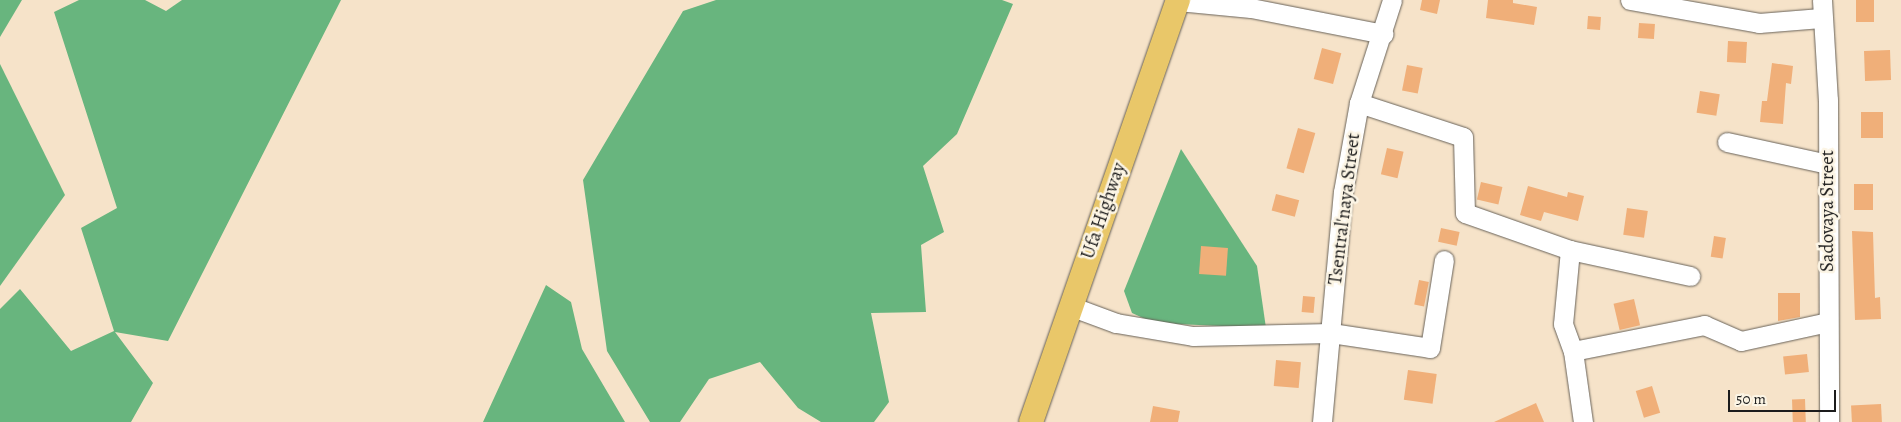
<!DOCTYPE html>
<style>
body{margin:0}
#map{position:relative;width:1901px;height:422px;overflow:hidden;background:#f6e3c9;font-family:Alegreya,serif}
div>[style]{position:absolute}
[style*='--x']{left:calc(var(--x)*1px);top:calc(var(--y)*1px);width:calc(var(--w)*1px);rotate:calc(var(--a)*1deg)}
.forest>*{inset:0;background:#68b57e}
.building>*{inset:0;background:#f0af79;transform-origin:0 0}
.roads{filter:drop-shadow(0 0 1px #686259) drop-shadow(0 0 1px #686259)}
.minor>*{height:19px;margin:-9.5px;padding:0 9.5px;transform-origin:9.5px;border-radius:9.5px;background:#fff}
.major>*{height:24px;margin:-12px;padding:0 12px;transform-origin:12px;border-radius:12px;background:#e9c769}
span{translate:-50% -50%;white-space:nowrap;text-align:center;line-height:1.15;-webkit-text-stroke:5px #fcf5e5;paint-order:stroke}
.street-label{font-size:19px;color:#1c1c1c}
.scale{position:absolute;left:1728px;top:390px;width:108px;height:22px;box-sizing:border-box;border:2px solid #1c1c1c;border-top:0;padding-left:6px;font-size:15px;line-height:18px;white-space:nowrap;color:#1c1c1c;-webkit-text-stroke:4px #fcf5e5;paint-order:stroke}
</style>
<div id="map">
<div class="forest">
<div style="clip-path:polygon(0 0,22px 0,0 37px)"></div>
<div style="clip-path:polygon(79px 0,145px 0,166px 11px,182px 0,341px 0,168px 341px,115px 332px,153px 383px,131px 422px,0 422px,0 309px,20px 289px,71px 351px,114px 331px,81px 228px,117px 208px,54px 12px)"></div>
<div style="clip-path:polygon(716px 0,1002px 0,1013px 4px,957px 134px,923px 166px,944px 232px,921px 245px,926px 312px,871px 313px,889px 402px,874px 422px,821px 422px,798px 408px,760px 362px,709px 379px,680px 422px,650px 422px,607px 351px,583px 180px,683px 11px)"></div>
<div style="clip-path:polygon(0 64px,65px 195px,0 286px)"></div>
<div style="clip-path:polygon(1181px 149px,1257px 266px,1266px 328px,1154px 323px,1132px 313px,1124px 291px)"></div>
<div style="clip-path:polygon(546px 285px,571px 302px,582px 349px,625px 422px,483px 422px)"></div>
</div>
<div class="building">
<div style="clip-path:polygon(1422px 0,1440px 0,1437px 14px,1420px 10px)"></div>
<div style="clip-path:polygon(1488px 0,1513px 0,1513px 3px,1537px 7px,1534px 25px,1486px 18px)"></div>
<div style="left:1856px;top:0;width:18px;height:22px"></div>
<div style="left:1588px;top:16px;width:13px;height:13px;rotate:4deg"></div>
<div style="left:1639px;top:23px;width:16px;height:15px;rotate:4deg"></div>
<div style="left:1728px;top:41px;width:19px;height:21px;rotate:3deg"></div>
<div style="left:1322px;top:48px;width:20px;height:32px;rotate:15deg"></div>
<div style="left:1890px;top:50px;width:30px;height:26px;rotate:88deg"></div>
<div style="clip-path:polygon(1772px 63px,1793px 66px,1791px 84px,1786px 83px,1783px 124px,1760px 122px,1762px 101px,1767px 101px)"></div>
<div style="left:1407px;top:65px;width:16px;height:26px;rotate:11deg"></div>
<div style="left:1700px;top:91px;width:20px;height:22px;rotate:9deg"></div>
<div style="left:1883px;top:112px;width:26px;height:22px;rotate:90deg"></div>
<div style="left:1298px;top:128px;width:18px;height:42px;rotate:16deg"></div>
<div style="left:1387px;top:148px;width:17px;height:27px;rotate:13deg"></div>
<div style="left:1481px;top:182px;width:22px;height:18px;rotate:13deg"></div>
<div style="left:1873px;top:184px;width:26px;height:19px;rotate:90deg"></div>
<div style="clip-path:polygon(1528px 186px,1567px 197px,1568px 192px,1584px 196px,1578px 221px,1544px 212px,1541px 221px,1520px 215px)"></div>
<div style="left:1276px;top:194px;width:24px;height:17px;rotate:15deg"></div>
<div style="left:1627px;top:208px;width:21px;height:27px;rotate:8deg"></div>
<div style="left:1441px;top:228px;width:19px;height:14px;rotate:12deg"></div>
<div style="clip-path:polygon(1852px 231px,1873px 232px,1875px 298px,1880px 297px,1881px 319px,1855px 320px)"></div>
<div style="left:1714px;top:236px;width:12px;height:21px;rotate:9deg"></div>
<div style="left:1201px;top:246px;width:27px;height:28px;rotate:4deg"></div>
<div style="left:1419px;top:280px;width:10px;height:25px;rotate:11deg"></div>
<div style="clip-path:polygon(1778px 293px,1800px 293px,1800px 317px,1778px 321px)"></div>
<div style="left:1303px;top:296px;width:12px;height:16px;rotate:5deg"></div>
<div style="left:1634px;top:299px;width:27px;height:21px;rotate:77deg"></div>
<div style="left:1807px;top:354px;width:18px;height:24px;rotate:84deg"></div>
<div style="left:1276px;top:360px;width:25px;height:26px;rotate:5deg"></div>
<div style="left:1408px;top:370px;width:29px;height:30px;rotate:8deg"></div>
<div style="left:1652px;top:386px;width:28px;height:17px;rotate:73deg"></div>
<div style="left:1805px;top:399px;width:23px;height:13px;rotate:88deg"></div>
<div style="clip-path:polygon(1536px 403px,1544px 422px,1494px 422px)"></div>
<div style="left:1881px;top:404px;width:18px;height:30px;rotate:87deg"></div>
<div style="clip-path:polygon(1153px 406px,1180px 411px,1178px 422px,1150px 422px)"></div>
</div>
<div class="roads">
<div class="minor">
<div style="--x:1630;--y:0;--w:131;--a:10.1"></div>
<div style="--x:1759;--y:23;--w:62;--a:-4.6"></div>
<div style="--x:1822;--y:0;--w:100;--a:86.6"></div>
<div style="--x:1828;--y:100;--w:322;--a:89.8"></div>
<div style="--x:1178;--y:1;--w:73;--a:5.5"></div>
<div style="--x:1251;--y:8;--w:135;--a:11.1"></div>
<div style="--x:1359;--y:103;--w:109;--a:18.1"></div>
<div style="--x:1463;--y:137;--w:76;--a:88.5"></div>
<div style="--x:1465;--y:213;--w:111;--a:19.4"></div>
<div style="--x:1570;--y:250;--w:74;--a:95.4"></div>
<div style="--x:1563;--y:324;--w:29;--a:70"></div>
<div style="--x:1573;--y:351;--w:134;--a:-11.2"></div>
<div style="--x:1704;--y:325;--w:40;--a:23.4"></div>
<div style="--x:1741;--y:341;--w:89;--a:-12.3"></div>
<div style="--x:1727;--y:142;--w:103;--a:12.3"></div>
<div style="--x:1570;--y:250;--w:123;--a:12.2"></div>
<div style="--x:1070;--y:306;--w:49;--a:20.3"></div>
<div style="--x:1116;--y:323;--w:78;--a:9.6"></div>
<div style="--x:1193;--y:336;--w:138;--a:-1.2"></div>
<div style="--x:1331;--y:333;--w:100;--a:8.6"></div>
<div style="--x:1430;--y:348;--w:89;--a:-81"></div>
<div style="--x:1573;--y:351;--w:72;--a:82"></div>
<div style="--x:1322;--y:422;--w:231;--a:-84.8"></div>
<div style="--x:1343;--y:192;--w:90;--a:-79.8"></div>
<div style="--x:1359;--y:103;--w:108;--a:-72.2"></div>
</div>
<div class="major">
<div style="--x:1031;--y:422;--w:447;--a:-70.8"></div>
</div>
</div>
<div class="street-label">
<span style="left:1345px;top:209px;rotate:-83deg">Tsentral'naya Street</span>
<span style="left:1104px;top:211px;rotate:-71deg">Ufa Highway</span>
<span style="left:1828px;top:211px;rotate:-90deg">Sadovaya Street</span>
</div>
<div class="scale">50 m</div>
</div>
